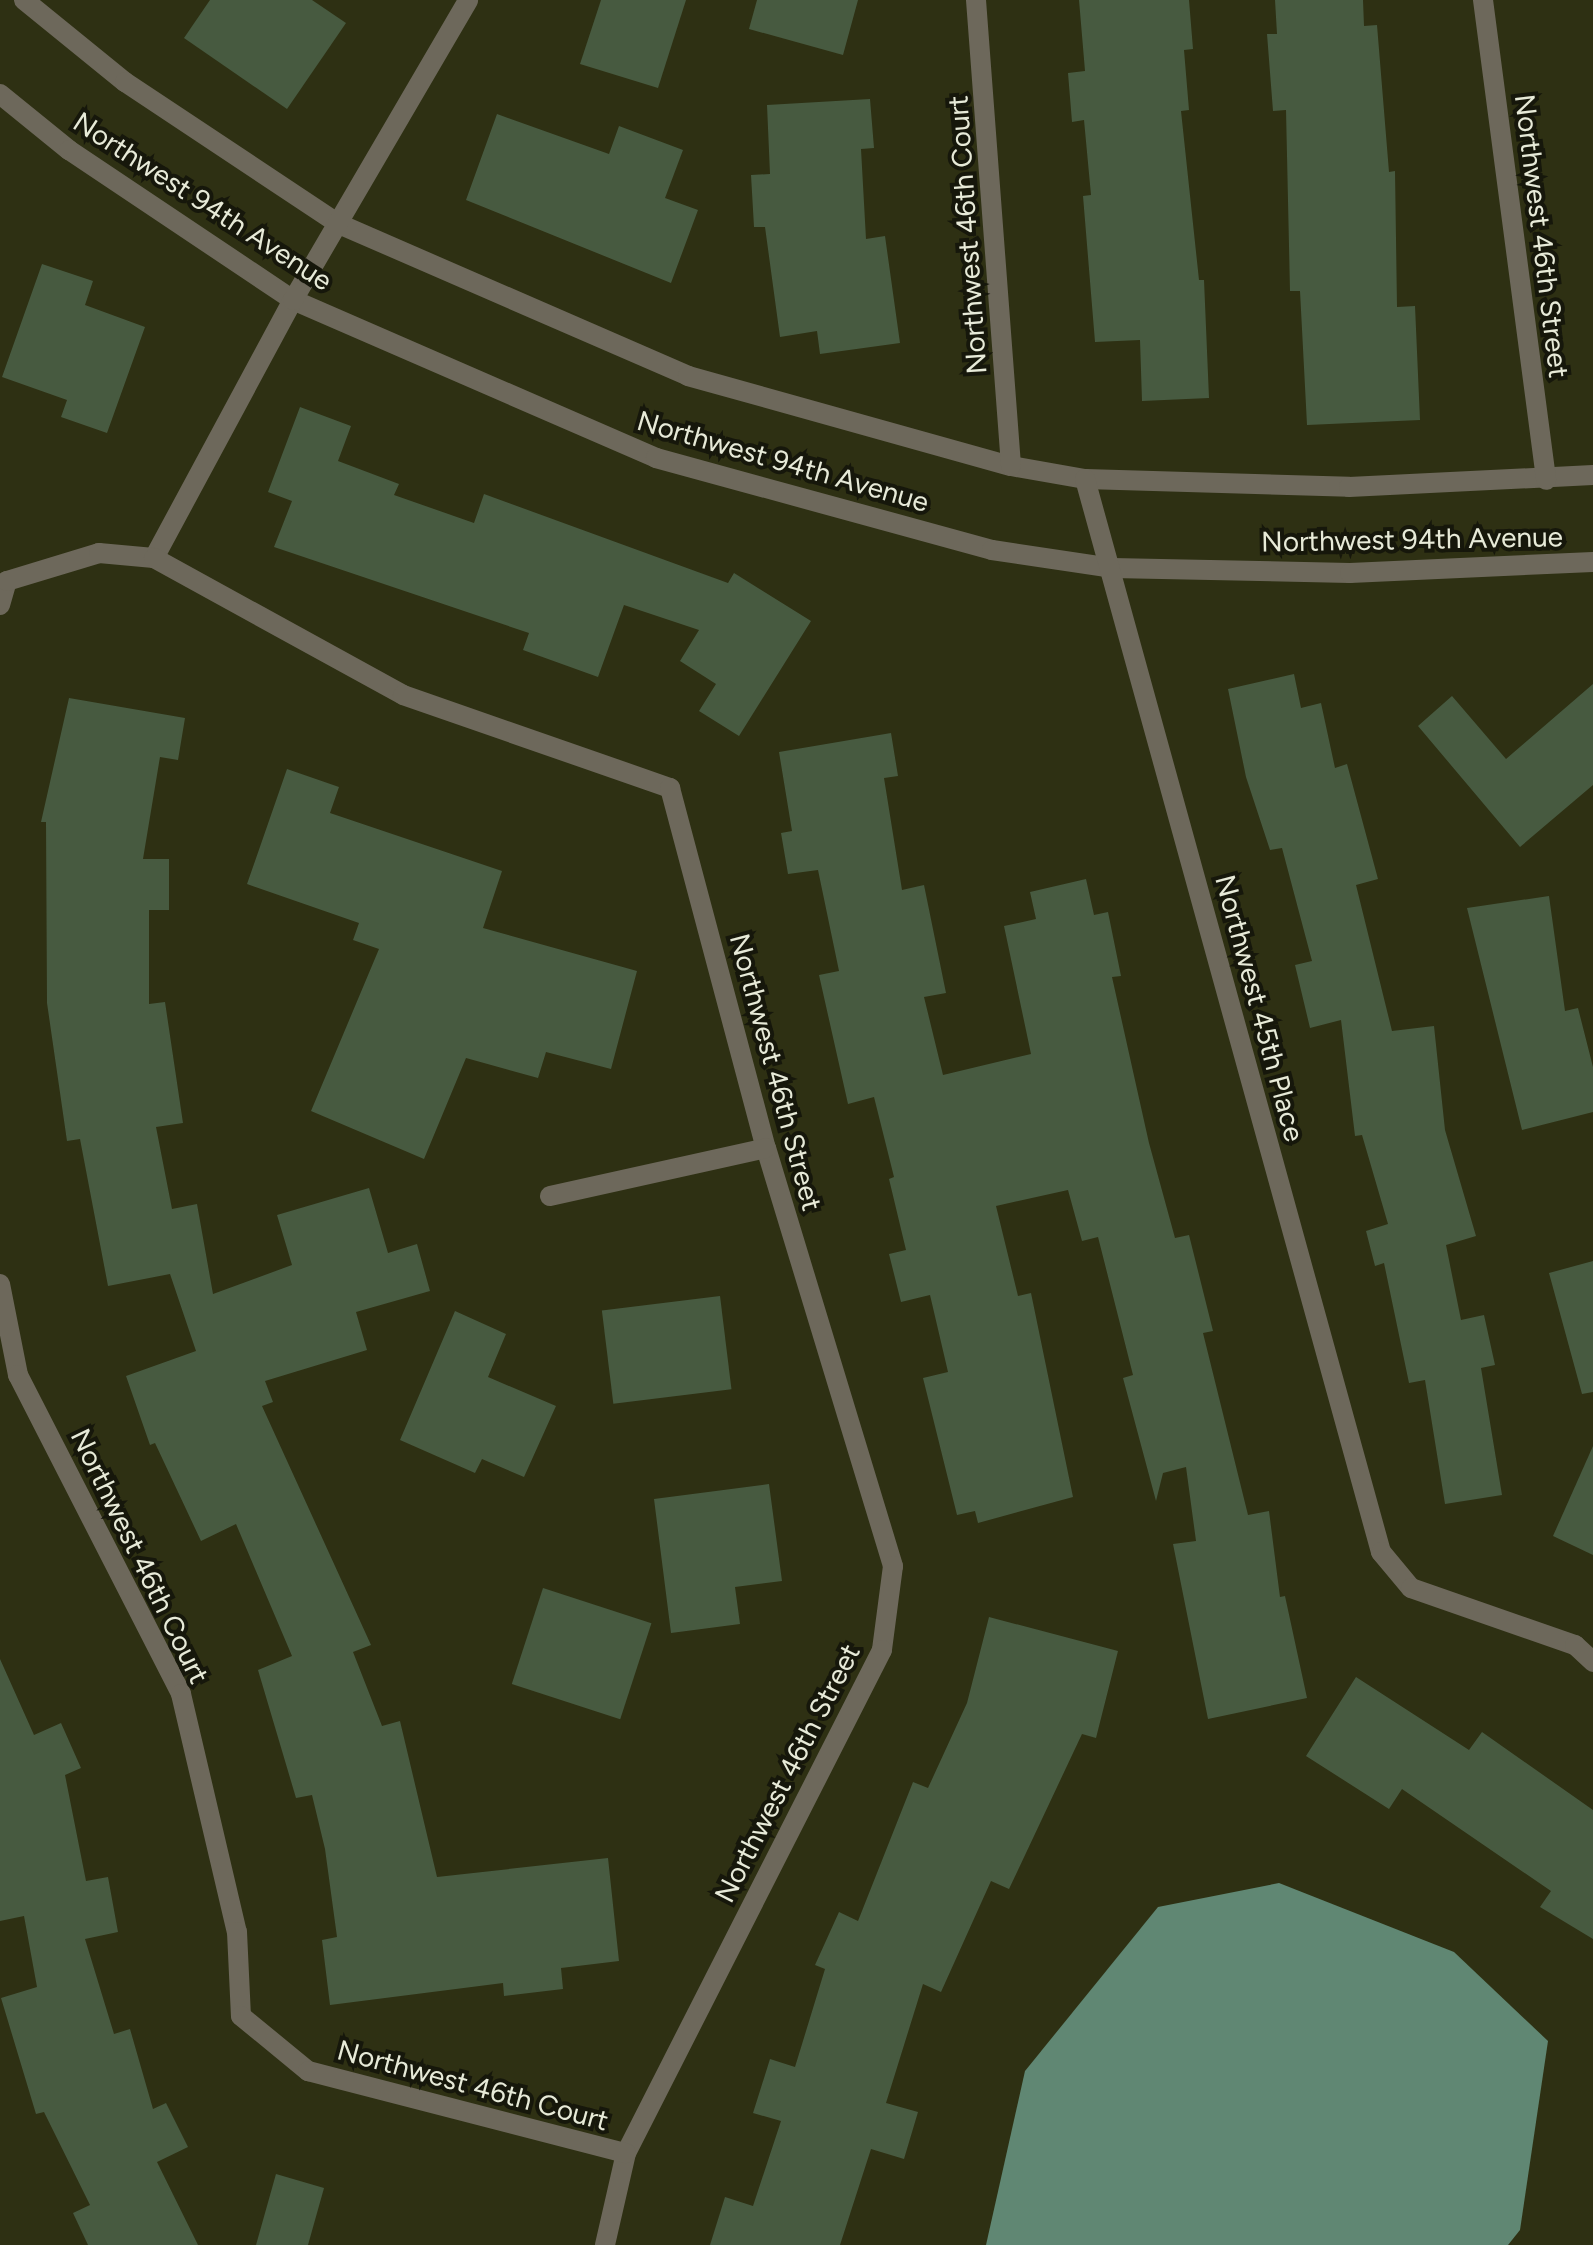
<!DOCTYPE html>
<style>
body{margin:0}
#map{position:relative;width:1593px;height:2245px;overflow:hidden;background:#2e3013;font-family:Figtree,sans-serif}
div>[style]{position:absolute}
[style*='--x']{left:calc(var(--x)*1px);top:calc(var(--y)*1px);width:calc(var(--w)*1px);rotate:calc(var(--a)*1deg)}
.water>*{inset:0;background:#608773}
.building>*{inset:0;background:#475a40;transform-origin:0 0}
.minor>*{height:20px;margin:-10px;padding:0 10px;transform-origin:10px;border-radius:10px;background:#6d685b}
span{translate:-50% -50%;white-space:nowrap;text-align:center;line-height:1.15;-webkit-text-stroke:8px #16170b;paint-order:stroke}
.street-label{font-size:28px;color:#e7ead8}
</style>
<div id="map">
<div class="water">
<div style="clip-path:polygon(1279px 1883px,1454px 1952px,1548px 2041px,1520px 2230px,1508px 2245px,986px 2245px,1025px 2071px,1158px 1907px)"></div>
</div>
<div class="building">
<div style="clip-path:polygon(210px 0,312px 0,346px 23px,287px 109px,184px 38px)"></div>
<div style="clip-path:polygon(601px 0,686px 0,658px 88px,580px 64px)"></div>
<div style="clip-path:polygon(757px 0,858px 0,843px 55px,749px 29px)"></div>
<div style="clip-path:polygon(1079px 0,1189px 0,1193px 49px,1184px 50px,1189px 110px,1181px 111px,1199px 280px,1204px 280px,1209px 398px,1142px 401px,1140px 340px,1095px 342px,1083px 196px,1091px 195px,1084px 120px,1072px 122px,1068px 73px,1085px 71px)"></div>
<div style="clip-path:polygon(1275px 0,1363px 0,1364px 26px,1377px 25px,1389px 172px,1395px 171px,1397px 307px,1415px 306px,1420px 420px,1307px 425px,1300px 291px,1290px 291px,1286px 110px,1273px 111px,1267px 34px,1277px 34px)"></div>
<div style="clip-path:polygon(870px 99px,874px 148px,861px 149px,866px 239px,885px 236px,900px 343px,820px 354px,817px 331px,780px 337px,765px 227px,754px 227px,751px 175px,770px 174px,767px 105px)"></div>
<div style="clip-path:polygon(497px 114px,609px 154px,619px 126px,683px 150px,665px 198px,698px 210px,671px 283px,466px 200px)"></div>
<div style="clip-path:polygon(42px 264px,93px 281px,85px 305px,145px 327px,107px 433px,61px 417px,67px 400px,2px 377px)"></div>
<div style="clip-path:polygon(300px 407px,351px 426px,338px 461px,399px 484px,394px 495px,474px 523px,484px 494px,728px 583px,734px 573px,811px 621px,739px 736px,699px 711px,716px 684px,680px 661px,699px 630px,624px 605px,598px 677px,523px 650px,529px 633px,274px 547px,292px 501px,268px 492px)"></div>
<div style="clip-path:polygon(1294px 674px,1301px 708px,1321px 703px,1335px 768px,1347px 764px,1378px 879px,1356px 885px,1392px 1031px,1434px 1026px,1445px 1130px,1476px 1236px,1446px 1245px,1461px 1320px,1484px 1315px,1495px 1365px,1481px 1368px,1502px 1495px,1445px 1504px,1425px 1380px,1409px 1383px,1384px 1263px,1375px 1266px,1366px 1231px,1388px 1224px,1362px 1135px,1355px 1136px,1341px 1020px,1310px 1028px,1295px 965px,1312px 961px,1282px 848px,1270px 850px,1246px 777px,1228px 689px)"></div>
<div style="clip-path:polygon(1593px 684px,1593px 785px,1520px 847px,1418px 726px,1452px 696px,1506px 759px)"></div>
<div style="clip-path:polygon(69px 698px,185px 718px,178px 760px,160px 757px,143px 859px,169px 859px,169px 910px,149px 910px,149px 1004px,165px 1002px,183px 1123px,156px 1127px,172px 1209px,197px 1204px,213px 1294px,292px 1265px,277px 1215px,369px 1188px,388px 1253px,417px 1244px,430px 1291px,356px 1312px,367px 1350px,265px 1381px,273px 1402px,262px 1406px,371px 1645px,353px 1652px,382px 1726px,400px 1721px,437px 1877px,608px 1858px,619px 1961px,561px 1968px,563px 1989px,504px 1996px,503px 1983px,330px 2005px,322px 1940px,337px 1937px,325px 1849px,312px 1795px,296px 1798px,258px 1670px,292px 1656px,236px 1524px,201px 1541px,155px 1443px,150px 1445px,126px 1376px,196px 1351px,170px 1274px,108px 1286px,80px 1139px,67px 1141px,47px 1003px,46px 822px,41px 822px)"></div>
<div style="clip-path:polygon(891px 733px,898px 776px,884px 778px,902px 890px,924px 885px,946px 993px,924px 997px,943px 1075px,1031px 1054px,1004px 926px,1036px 919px,1030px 892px,1086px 879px,1094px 915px,1108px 912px,1121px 976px,1112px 977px,1149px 1143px,1175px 1238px,1189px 1235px,1213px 1331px,1203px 1333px,1248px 1515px,1269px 1511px,1280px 1597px,1285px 1596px,1307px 1698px,1208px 1719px,1173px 1544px,1196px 1541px,1186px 1467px,1163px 1473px,1156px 1501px,1123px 1378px,1133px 1375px,1098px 1237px,1082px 1241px,1068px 1190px,996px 1206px,1018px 1296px,1031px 1293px,1073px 1497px,978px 1523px,975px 1511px,957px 1515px,923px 1378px,948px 1372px,930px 1295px,901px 1302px,889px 1254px,906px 1250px,889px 1179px,894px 1177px,874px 1097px,848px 1104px,819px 975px,839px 971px,818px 870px,788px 874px,781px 833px,792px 831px,779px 752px)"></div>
<div style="clip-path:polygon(287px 769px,339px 787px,330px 813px,502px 871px,483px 928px,637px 971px,611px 1069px,546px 1052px,538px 1078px,466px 1058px,424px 1159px,311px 1111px,379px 949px,353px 940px,359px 923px,247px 884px)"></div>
<div style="clip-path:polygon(1549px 896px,1565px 1011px,1578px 1008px,1593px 1067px,1593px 1112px,1522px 1130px,1467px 908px)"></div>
<div style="clip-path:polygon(1593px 1261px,1593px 1392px,1582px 1394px,1549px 1273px)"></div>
<div style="left:720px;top:1296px;width:94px;height:119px;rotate:83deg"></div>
<div style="clip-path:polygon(455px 1311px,506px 1334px,488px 1377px,556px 1406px,524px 1477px,482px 1459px,475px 1473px,400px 1440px)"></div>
<div style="clip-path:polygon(1593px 1446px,1593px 1555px,1553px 1536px)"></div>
<div style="clip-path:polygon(769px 1484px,782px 1581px,735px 1587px,740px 1624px,671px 1633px,654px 1499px)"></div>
<div style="left:543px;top:1588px;width:114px;height:101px;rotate:18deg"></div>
<div style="clip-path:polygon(989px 1617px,1118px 1651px,1096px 1738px,1082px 1734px,1009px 1889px,991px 1881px,941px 1992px,923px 1984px,886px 2103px,918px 2112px,904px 2159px,871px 2149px,840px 2245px,710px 2245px,725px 2197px,753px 2206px,781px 2121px,753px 2113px,770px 2059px,795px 2067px,825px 1969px,815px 1965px,839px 1912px,858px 1921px,913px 1782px,928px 1788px,967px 1703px)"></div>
<div style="clip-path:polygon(0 1659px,34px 1735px,61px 1723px,81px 1768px,65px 1775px,86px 1881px,108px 1877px,118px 1932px,85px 1939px,114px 2034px,130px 2029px,153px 2109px,166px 2103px,188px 2147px,157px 2162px,198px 2245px,88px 2245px,73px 2213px,90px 2205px,44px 2112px,36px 2114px,1px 1998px,37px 1987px,24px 1916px,0 1921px)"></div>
<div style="clip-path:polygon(1356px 1677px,1469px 1750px,1482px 1732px,1593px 1810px,1593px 1939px,1540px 1907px,1551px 1891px,1402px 1789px,1389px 1809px,1306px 1756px)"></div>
<div style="clip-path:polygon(276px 2174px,324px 2188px,308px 2245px,256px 2245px)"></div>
</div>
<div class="minor">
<div style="--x:24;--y:0;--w:130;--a:39.1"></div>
<div style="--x:125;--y:82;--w:257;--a:33.6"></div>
<div style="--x:339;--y:224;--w:381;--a:23.5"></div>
<div style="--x:688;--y:376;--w:335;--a:15.6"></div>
<div style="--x:1011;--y:466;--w:75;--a:10"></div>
<div style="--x:1085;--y:479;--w:264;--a:1.7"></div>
<div style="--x:1349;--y:487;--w:244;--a:-2.8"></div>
<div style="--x:976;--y:0;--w:467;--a:85.7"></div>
<div style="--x:1483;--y:0;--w:484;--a:82.5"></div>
<div style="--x:0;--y:94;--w:89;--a:39.1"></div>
<div style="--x:69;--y:150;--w:270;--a:33.8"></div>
<div style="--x:293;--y:300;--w:396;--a:23.5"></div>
<div style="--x:656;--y:458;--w:348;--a:15.3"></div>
<div style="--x:992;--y:550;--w:121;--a:8.5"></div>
<div style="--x:1112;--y:568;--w:238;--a:1.2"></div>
<div style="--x:1350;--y:573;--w:243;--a:-2.6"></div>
<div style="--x:1085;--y:479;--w:1113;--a:74.58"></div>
<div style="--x:1381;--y:1552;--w:47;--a:50.2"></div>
<div style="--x:1411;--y:1588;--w:174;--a:19.2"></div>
<div style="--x:1575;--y:1645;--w:25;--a:43"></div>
<div style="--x:154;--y:558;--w:293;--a:-61.7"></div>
<div style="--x:293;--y:300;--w:347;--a:-59.7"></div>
<div style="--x:0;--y:605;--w:25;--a:-74"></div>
<div style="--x:7;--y:581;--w:96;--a:-16.9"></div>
<div style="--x:99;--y:553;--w:55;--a:5.2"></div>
<div style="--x:154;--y:558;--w:284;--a:28.8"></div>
<div style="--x:403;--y:695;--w:283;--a:19.2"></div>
<div style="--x:670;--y:788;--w:373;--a:75.1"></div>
<div style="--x:766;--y:1148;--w:437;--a:73.1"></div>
<div style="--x:893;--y:1566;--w:85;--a:97.5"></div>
<div style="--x:882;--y:1650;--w:564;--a:116.97"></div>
<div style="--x:626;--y:2153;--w:94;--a:102.9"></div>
<div style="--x:550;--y:1196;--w:221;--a:-12.5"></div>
<div style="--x:0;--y:1284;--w:93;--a:78.8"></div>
<div style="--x:18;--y:1375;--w:358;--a:62.9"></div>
<div style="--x:181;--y:1694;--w:244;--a:76.8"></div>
<div style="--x:237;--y:1932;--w:84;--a:87.3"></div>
<div style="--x:241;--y:2016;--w:87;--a:39.4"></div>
<div style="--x:308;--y:2071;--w:328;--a:14.5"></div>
</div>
<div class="street-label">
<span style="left:203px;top:201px;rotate:33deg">Northwest 94th Avenue</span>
<span style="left:967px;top:235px;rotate:-94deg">Northwest 46th Court</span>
<span style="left:1542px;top:236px;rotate:83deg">Northwest 46th Street</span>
<span style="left:783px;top:461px;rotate:16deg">Northwest 94th Avenue</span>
<span style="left:1412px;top:539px;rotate:-1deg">Northwest 94th Avenue</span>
<span style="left:1260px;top:1008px;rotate:75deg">Northwest 45th Place</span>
<span style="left:776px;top:1072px;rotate:75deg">Northwest 46th Street</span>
<span style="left:140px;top:1556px;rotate:64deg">Northwest 46th Court</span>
<span style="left:787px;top:1773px;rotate:-63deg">Northwest 46th Street</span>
<span style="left:473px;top:2085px;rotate:15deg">Northwest 46th Court</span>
</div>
</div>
